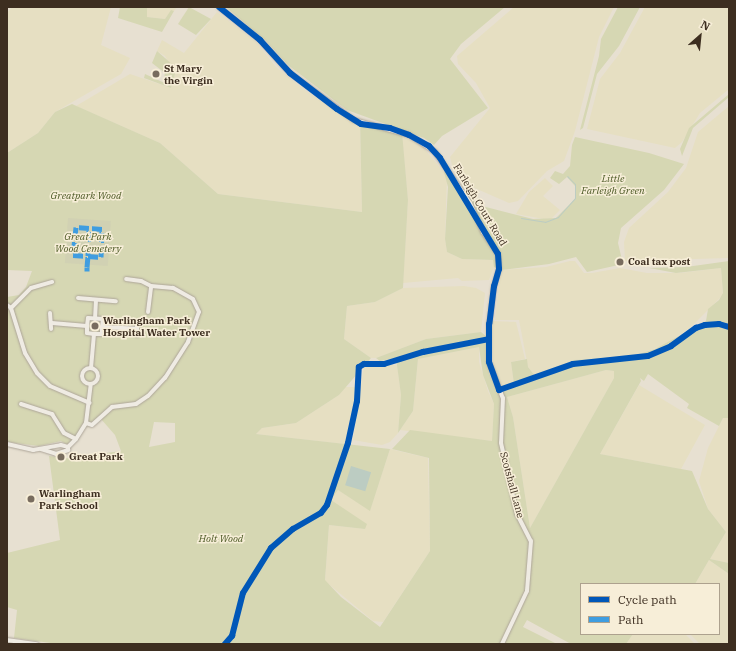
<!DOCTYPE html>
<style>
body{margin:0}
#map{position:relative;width:736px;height:651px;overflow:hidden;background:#e7e0d1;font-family:"IBM Plex Serif",serif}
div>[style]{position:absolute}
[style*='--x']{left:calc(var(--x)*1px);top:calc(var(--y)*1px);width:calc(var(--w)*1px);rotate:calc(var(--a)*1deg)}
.farmland>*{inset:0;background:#e6dfc2}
.green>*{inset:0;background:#d6d7b3}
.cemetery>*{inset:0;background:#d1d1b3;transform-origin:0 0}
.water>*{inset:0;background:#bcccc2;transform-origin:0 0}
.stream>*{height:1px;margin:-0.5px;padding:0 0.5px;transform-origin:0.5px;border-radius:0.5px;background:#bcccc2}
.roads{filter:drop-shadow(0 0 1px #ada599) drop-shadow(0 0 1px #ada599)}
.minor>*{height:4px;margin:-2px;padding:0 2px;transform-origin:2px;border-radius:2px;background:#efebe3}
.minor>.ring{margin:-2px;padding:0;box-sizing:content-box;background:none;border:4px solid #efebe3;border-radius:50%}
.quiet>*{height:5px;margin-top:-2.5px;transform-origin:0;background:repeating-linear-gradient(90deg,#3f9de0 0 10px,transparent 0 15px)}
.cycleway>*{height:6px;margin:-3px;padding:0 3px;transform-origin:3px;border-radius:3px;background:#0057b8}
.dots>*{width:11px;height:11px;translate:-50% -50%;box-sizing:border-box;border:2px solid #f7eed8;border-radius:50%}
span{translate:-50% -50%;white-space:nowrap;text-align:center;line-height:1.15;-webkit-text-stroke:3px #f7eed8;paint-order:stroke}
.poi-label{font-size:10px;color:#3d2e20;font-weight:700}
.left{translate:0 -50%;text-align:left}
.park-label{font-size:10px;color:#4d5a26;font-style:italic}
.street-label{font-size:10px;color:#3d2e20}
.frame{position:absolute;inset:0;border:8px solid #3d2e20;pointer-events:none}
.legend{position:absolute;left:580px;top:583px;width:140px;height:52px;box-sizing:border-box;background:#f7eed8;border:1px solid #ada18e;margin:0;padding:5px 7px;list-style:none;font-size:12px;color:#3d2e20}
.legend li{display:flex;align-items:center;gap:8px;height:20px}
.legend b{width:20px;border:1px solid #ada18e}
.north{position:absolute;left:680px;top:16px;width:40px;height:40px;-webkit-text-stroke:3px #f7eed8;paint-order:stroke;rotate:27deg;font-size:11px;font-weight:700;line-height:16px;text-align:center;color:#3d2e20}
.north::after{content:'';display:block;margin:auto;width:14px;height:18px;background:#3d2e20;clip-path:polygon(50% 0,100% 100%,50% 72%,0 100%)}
</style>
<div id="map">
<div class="farmland">
<div style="clip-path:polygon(12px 7px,111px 7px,101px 45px,130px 58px,121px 74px,55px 112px,38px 133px,7px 153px,7px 13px)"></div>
<div style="clip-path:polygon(147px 7px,177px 7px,174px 11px,171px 11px,165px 19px,147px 17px)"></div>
<div style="clip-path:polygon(514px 7px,614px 7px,599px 37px,575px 131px,564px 161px,547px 171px,518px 201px,509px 203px,470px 186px,452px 165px,450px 157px,490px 108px,476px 83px,458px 64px,457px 56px)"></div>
<div style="clip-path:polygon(645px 7px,729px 7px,729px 89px,700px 113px,682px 142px,675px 148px,587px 129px,600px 79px,620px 53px)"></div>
<div style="clip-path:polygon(217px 12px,256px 42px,276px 67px,303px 89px,360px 127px,362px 212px,218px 194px,160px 143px,76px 106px,130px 74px,171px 88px,175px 74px,165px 56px,157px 51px,162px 40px,184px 53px)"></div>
<div style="clip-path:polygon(729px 106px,729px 258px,625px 261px,624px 242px,629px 228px,668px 192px,686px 168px,698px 132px)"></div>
<div style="clip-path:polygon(402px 136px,422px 146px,447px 176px,445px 239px,447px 252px,462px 259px,494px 260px,494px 267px,489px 280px,462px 281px,458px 278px,403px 283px,408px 200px)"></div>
<div style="clip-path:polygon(545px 178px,553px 186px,543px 196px,560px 210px,552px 218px,544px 219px,516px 214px,529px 192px)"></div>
<div style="clip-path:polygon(570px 261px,575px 261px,584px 273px,592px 273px,620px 268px,647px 273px,680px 273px,721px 268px,723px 295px,690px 328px,662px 346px,632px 356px,574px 360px,535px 376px,528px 367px,519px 320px,495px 320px,501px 270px,546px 267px)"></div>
<div style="clip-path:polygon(464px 286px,476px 288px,485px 293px,481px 332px,426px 339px,376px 358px,371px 358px,344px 339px,347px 306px,375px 302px,403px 288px)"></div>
<div style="clip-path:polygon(492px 321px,516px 322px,525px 359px,511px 362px,514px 384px,500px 387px,493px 365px)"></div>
<div style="clip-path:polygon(479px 347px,479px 362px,488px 391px,494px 404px,492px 441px,400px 430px,413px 411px,418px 359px)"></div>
<div style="clip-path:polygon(364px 365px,397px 365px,401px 395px,398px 433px,390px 442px,382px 445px,353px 440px)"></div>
<div style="clip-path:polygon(606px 370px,614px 371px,614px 378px,530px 528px,513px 417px,507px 397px)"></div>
<div style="clip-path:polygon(639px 385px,705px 425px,681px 469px,600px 454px)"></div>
<div style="clip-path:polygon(345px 387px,356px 387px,355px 408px,345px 444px,256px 434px,262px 428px,296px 423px,339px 395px)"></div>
<div style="clip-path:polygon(723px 418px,729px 418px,729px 563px,710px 559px,726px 532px,708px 509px,699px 481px,708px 448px)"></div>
<div style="clip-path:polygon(390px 449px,428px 458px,430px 551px,383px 622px,373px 621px,325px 581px,329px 525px,365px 529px,331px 500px,338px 490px,370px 510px)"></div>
<div style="clip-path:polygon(709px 560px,729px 574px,729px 644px,700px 644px,690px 634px,719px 634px,719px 584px,695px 584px)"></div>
<div style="clip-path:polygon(633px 634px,685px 634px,695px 644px,626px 644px)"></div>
</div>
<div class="green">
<div style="clip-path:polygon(120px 7px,147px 7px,147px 17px,165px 19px,171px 10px,174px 11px,162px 32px,118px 18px)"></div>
<div style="clip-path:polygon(189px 7px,211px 19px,196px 35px,178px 24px)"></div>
<div style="clip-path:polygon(226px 7px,505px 7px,461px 44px,450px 59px,488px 108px,442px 136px,434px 145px,424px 138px,347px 110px,288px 65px,266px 41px)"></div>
<div style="clip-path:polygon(618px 7px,640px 7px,619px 46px,597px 74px,583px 128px,580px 130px,599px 56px,601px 39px)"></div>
<div style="clip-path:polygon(157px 51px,173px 65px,175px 74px,171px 88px,144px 78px,145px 74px,169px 85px,169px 78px,164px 78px,165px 73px,152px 63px)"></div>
<div style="clip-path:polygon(729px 94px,729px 97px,693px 128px,682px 156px,680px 149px,689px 128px)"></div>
<div style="clip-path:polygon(evenodd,72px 104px,160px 143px,218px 194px,362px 212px,360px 119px,402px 132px,408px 200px,403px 288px,375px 302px,347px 306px,344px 339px,371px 358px,339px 395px,296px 423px,262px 428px,256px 434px,390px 449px,370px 511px,338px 490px,331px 500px,367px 524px,365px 529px,329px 525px,325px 580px,341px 597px,380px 627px,430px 551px,429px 458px,392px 449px,410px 430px,492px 441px,494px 404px,483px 375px,479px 347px,418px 359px,413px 411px,398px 433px,401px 395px,396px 358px,380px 361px,376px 358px,426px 339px,481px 332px,488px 338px,489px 373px,498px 393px,505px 391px,504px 386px,514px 384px,511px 362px,527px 359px,528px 367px,535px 376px,574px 360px,632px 356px,655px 349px,706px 321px,708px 309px,719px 300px,723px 293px,721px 268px,676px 273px,649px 268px,686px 267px,729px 261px,729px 418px,723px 418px,719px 426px,687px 408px,689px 404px,648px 374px,644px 381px,640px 378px,641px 381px,600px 454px,692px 471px,708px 509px,726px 532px,710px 559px,729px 563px,729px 574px,709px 560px,695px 584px,581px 584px,581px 634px,633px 634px,626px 644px,571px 644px,527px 620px,523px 627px,557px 644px,58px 644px,14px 638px,17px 610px,7px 607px,7px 553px,60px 540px,49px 456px,91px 461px,91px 455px,121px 451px,115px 435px,101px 419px,93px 427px,87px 426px,71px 447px,61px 441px,39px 446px,7px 442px,7px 297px,19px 295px,26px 287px,32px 271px,7px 270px,7px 153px,38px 133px,55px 112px,72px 104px,606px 370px,614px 371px,614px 378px,530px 528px,513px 417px,507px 397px,606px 370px,72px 104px,154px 422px,175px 423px,175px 442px,149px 447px,154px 422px)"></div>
<div style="clip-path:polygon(575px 137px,649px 153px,684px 164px,664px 190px,621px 228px,618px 243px,623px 264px,587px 272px,576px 257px,549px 264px,501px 270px,494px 267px,493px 260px,462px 259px,447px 252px,445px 239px,448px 187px,444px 172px,449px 169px,466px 196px,482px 206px,533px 219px,556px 218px,575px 199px,575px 186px,567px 177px,559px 184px,550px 178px,555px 171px,563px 174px,570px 166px,572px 145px)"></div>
</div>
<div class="cemetery">
<div style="left:68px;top:218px;width:43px;height:45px;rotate:4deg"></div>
</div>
<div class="water">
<div style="left:351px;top:466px;width:21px;height:20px;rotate:17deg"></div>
</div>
<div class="stream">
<div style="--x:521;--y:218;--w:24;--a:9"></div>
<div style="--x:545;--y:222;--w:14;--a:-21"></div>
<div style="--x:558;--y:217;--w:25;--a:-48"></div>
<div style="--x:575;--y:198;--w:14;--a:-90"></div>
<div style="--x:575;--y:184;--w:11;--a:-135"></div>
</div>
<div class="roads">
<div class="minor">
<div style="--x:219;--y:7;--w:53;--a:38.8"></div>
<div style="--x:260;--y:40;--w:45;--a:47.7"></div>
<div style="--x:290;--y:73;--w:79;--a:36.3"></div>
<div style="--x:354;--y:120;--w:57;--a:15.3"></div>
<div style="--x:409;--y:135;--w:31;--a:33"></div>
<div style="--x:435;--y:152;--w:62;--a:55.5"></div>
<div style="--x:470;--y:203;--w:32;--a:66"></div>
<div style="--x:483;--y:232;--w:27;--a:56"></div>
<div style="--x:498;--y:254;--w:15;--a:86"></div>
<div style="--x:499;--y:269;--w:18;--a:106"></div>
<div style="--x:494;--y:286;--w:38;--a:97"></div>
<div style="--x:489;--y:324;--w:38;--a:90"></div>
<div style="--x:489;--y:362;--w:39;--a:69"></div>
<div style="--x:503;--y:398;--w:45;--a:92.5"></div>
<div style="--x:501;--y:443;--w:73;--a:77.3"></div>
<div style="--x:517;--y:514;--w:30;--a:63"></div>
<div style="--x:531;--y:541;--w:50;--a:94.6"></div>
<div style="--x:527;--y:591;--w:59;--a:115.3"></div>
<div style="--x:78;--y:298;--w:38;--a:5"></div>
<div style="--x:7;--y:305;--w:5;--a:37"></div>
<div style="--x:11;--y:308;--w:47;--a:72.7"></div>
<div style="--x:25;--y:353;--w:23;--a:59"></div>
<div style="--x:37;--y:373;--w:18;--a:45"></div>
<div style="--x:50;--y:386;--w:43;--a:23"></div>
<div style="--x:11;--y:308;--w:28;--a:-45"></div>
<div style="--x:31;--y:288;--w:22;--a:-16"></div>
<div style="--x:148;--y:312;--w:26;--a:-83"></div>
<div style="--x:50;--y:313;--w:16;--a:86"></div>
<div style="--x:95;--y:319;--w:19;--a:-87"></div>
<div style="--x:52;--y:323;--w:35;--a:5"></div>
<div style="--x:87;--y:326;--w:8;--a:-83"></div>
<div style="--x:88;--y:318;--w:15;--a:4"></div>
<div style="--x:103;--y:319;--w:8;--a:97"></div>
<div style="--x:102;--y:327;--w:35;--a:3"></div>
<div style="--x:87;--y:326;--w:7;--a:90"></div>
<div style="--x:87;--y:333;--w:7;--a:8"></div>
<div style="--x:94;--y:334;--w:34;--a:95"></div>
<div style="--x:94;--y:334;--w:8;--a:0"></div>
<div style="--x:102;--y:334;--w:7;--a:-90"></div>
<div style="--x:137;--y:335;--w:11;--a:-90"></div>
<div class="ring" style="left:82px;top:368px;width:12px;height:12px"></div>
<div style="--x:21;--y:404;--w:33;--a:18"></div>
<div style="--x:52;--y:414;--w:22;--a:58"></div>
<div style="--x:64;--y:433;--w:13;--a:27"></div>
<div style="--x:86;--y:423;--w:6;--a:18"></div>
<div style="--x:92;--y:425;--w:27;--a:-42"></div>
<div style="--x:112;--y:407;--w:24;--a:-7"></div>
<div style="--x:136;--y:404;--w:14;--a:-34"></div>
<div style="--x:148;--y:396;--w:25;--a:-47"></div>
<div style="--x:165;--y:378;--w:43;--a:-57.4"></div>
<div style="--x:188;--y:342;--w:32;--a:-70"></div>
<div style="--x:199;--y:312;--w:14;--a:-115"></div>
<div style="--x:193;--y:299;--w:23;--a:-151"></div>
<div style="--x:173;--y:288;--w:22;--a:-175"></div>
<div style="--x:151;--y:286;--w:11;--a:-153"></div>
<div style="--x:141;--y:281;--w:15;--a:-172"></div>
<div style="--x:7;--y:444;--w:27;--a:13"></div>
<div style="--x:33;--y:450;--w:28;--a:-10"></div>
<div style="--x:61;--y:445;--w:7;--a:16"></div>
<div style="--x:41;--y:449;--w:16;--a:18"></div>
<div style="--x:56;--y:454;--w:13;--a:-18"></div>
<div style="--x:68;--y:450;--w:3;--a:-90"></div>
<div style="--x:68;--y:447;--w:11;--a:-45"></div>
<div style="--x:76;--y:439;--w:19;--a:-58"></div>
<div style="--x:86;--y:423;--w:38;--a:-83"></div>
<div style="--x:7;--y:640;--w:30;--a:8"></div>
</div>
</div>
<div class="quiet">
<div style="--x:87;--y:271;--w:4;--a:-90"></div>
<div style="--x:87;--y:267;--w:11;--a:-85"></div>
<div style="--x:88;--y:256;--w:28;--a:-88"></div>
<div style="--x:89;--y:228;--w:13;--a:-176"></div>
<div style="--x:76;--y:227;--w:28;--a:96"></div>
<div style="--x:73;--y:255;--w:15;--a:4"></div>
<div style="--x:88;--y:256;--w:13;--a:4"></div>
<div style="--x:101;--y:257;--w:28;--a:-88"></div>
<div style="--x:102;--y:229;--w:13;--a:-176"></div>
</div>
<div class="cycleway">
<div style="--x:219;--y:7;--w:53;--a:38.8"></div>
<div style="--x:260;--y:40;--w:45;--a:47.7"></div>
<div style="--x:290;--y:73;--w:59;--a:37.5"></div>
<div style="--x:337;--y:109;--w:28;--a:32"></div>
<div style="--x:361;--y:124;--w:29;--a:8"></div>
<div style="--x:390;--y:128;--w:20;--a:20"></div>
<div style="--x:409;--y:135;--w:23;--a:29"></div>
<div style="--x:429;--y:146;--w:16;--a:47"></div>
<div style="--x:440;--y:158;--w:112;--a:58.9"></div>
<div style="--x:498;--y:254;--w:15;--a:86"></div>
<div style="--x:499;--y:269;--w:18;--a:106"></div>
<div style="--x:494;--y:286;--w:38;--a:97"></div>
<div style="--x:489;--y:324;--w:38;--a:90"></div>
<div style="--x:489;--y:362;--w:30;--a:70"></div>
<div style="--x:499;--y:390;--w:78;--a:-19.4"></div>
<div style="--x:573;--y:364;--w:75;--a:-6.1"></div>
<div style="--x:648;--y:356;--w:25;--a:-23"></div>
<div style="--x:671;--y:346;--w:31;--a:-36"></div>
<div style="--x:696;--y:328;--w:9;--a:-18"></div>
<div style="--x:705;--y:325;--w:14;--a:-4"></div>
<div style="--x:719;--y:324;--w:10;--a:17"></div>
<div style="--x:225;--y:644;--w:11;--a:-49"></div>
<div style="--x:232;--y:636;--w:44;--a:-75.7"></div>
<div style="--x:243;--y:593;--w:53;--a:-58.1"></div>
<div style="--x:271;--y:548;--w:29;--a:-41"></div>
<div style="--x:293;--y:529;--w:32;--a:-30"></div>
<div style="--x:321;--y:513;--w:10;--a:-53"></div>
<div style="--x:327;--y:505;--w:65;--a:-71.3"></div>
<div style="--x:348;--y:443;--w:43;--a:-77.9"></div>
<div style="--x:357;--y:401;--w:34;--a:-87"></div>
<div style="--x:359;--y:367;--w:6;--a:-31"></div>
<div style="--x:364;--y:364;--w:20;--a:0"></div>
<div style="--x:384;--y:364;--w:41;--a:-17.1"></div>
<div style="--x:423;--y:352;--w:67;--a:-11.1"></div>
</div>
<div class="dots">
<div style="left:156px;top:74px;background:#786c5e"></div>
<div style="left:620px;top:262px;background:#786c5e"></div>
<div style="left:95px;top:326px;background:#786c5e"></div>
<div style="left:61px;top:457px;background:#786c5e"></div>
<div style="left:31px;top:499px;background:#786c5e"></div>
</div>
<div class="poi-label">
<span class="left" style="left:164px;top:74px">St Mary<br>the Virgin</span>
<span class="left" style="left:628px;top:262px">Coal tax post</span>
<span class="left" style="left:103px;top:326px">Warlingham Park<br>Hospital Water Tower</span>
<span class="left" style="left:69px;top:457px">Great Park</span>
<span class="left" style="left:39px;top:499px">Warlingham<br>Park School</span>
</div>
<div class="park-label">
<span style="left:613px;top:184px">Little<br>Farleigh Green</span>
<span style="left:86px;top:196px">Greatpark Wood</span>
<span style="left:88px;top:242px">Great Park<br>Wood Cemetery</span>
<span style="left:221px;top:539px">Holt Wood</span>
</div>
<div class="street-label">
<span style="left:480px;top:205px;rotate:59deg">Farleigh Court Road</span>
<span style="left:512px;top:485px;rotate:75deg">Scotshall Lane</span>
</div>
<div class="frame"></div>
<ul class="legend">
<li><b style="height:5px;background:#0057b8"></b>Cycle path</li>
<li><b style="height:5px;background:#3f9de0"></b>Path</li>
</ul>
<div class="north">N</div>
</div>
